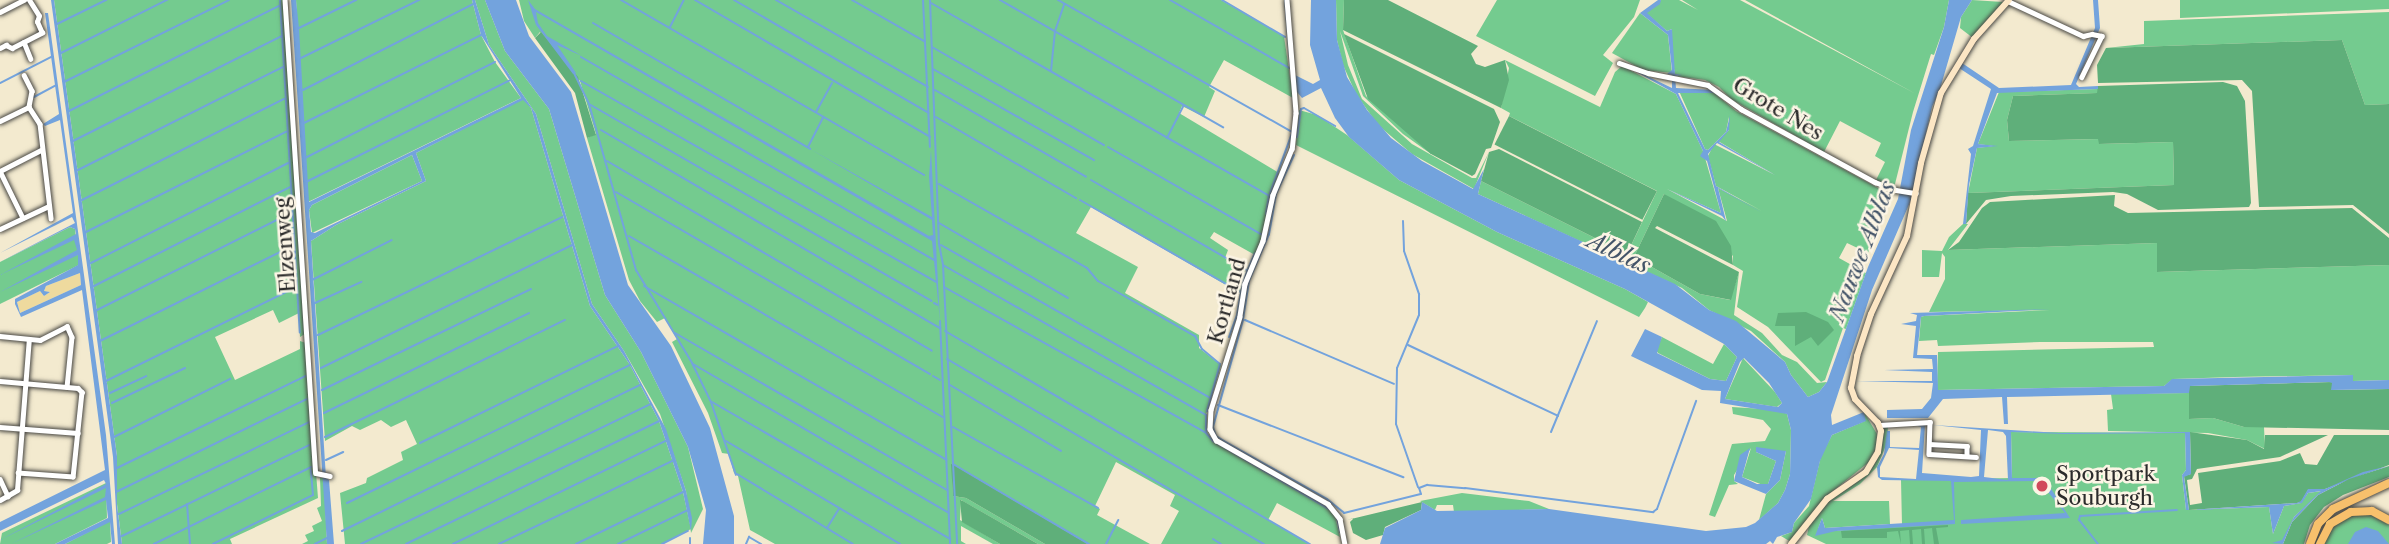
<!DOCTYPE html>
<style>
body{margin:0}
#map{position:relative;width:2389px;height:544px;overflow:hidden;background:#f3eacf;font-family:"Libre Caslon Text",serif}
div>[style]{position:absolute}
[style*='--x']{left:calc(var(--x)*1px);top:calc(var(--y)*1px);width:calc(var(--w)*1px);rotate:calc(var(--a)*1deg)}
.green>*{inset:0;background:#74cb8f}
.forest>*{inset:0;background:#5faf7a;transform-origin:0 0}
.sand>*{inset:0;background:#eeda9e}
.water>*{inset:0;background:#73a3dd}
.stream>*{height:2px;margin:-1px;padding:0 1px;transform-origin:1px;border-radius:1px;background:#73a3dd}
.roads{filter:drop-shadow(0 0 2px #494844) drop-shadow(0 0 2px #494844)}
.street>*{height:4.5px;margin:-2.25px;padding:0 2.25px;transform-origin:2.25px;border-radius:2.25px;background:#fff}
.secondary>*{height:6px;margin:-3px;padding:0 3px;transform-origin:3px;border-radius:3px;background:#fce6c4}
.highway>*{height:8px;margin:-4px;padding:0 4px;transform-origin:4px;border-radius:4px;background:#f7c06c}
.dots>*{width:19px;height:19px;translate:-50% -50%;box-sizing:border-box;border:4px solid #fcf5e5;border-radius:50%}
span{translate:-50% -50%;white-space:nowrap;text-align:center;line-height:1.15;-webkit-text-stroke:5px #fcf5e5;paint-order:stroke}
.street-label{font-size:21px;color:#2b2b2b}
.poi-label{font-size:21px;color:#2b2b2b}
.left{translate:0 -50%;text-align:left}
.water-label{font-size:23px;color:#445569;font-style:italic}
</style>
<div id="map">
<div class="green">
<div style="clip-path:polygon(54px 0,283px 0,305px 334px,300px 337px,299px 313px,279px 323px,273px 310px,215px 337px,235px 380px,300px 349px,300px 341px,306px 343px,318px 498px,230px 539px,232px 544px,122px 544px,117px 504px,117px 456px)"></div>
<div style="clip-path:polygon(296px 0,472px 0,481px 35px,495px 62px,521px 98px,308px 202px)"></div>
<div style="clip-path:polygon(475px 0,485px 0,505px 51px,549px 109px,605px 295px,641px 352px,688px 447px,703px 509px,691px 533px,686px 491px,660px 414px,624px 351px,592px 304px,536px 114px,489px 45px)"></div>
<div style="clip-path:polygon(519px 0,1221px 0,1284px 36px,1293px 98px,1224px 60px,1209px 87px,1215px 91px,1204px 117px,1182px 106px,1179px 113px,1279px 173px,1270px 195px,1262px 241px,1255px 255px,1214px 232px,1210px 238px,1228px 250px,1225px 258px,1245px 270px,1240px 293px,1091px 207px,1076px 233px,1138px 267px,1125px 293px,1199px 335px,1199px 348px,1221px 365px,1205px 418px,1208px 436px,1327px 507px,1335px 516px,1340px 537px,1277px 503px,1268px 520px,1309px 544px,1161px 544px,1179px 511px,1170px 506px,1175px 495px,1116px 462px,1095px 506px,1100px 509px,1097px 515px,1150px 544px,1088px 544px,952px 464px,953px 496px,966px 498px,1045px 544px,1038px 544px,961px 500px,960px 520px,1000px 544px,993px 544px,961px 526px,961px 541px,966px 544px,775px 544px,750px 530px,738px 476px,734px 473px,729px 454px,722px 453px,708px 413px,672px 342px,677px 339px,665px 318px,657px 322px,640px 301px,629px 280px,587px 138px,596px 134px,580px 81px,540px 32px,535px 38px,524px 21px)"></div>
<div style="clip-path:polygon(1336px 0,1344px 0,1343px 30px,1366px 96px,1432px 152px,1431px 154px,1403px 134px,1363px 96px,1340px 31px,1348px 65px,1362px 99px,1412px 144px,1472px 178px,1476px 178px,1489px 152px,1474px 189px,1412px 154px,1378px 125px,1356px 94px,1343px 65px,1337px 40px)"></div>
<div style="clip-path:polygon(1497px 0,1640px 0,1634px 17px,1603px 55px,1613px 63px,1595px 96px,1476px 36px)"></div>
<div style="clip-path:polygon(1661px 0,1679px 0,1698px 10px,1682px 0,1740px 0,1916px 94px,1745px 0,1949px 0,1944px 27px,1934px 55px,1931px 54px,1913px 112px,1894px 188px,1876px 180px,1885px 162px,1875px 156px,1881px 143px,1840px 121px,1824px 152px,1731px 99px,1719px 87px,1705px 80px,1675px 76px,1679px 76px,1675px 74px,1672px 57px,1672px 29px,1667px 31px,1646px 13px)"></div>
<div style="clip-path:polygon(1972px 0,2003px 2px,1973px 38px,1960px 28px,1961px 17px)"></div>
<div style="clip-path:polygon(2180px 0,2389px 0,2389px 9px,2180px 18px)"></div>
<div style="clip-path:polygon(2389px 12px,2389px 104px,2365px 105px,2342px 40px,2106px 48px,2144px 44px,2144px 21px)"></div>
<div style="clip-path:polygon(1640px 13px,1668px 35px,1672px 73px,1643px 70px,1612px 53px)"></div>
<div style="clip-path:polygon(1505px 60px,1600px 107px,1615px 72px,1622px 66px,1676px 94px,1703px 151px,1721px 213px,1667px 189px,1727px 221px,1718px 188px,1762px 211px,1716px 186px,1708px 156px,1714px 144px,1775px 175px,1718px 141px,1729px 130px,1729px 117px,1726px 132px,1708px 150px,1705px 149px,1679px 91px,1714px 93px,1736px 111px,1891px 195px,1868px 253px,1847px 243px,1839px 258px,1866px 273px,1846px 329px,1843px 328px,1825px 380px,1821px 382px,1768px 327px,1737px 307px,1743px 271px,1733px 265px,1733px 256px,1664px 194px,1634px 257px,1700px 294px,1730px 300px,1739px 272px,1734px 315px,1762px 333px,1782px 355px,1797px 362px,1817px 383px,1827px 382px,1819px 392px,1808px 397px,1791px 375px,1785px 362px,1751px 331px,1709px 310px,1682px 288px,1478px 194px,1481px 181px,1627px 254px,1657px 191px,1509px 116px,1510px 113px,1501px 108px,1509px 68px)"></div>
<div style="clip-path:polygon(2098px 89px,2098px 93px,2013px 96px,2007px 120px,2009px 141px,2099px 139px,2100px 144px,2173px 142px,2174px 185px,1968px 193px,1977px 148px,1993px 146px,1978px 144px,1999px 92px)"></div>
<div style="clip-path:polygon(521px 100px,525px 100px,531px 108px,590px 306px,630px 365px,659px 421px,683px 492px,691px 529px,662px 544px,345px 544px,340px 493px,366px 483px,367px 478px,403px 460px,401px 452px,417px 444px,406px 420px,391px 427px,381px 420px,360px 430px,352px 426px,325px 441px,311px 241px,336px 225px,426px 181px,416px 153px)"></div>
<div style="clip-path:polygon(1299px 110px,1317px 115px,1347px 135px,1399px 180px,1497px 232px,1625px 289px,1648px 302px,1645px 308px,1639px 317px,1296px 145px)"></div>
<div style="clip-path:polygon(412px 155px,422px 181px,312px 233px,309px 210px,312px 205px)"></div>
<div style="clip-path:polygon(1963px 224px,1968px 224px,1948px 250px,2157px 243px,2158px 272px,2389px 265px,2389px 380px,2353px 381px,2353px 375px,2234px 377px,2173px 379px,2164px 386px,1937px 390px,1938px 352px,2154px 347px,2153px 342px,2040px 342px,1938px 346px,1937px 340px,1919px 341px,1921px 317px,1924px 316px,2050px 310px,1929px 312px,1945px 279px,1945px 257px,1942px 253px,1939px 277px,1922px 277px,1922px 250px,1942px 251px,1949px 237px)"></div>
<div style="clip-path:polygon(70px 227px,75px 229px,79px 265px,0 304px,0 262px)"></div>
<div style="clip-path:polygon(1662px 337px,1713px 364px,1724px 344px,1737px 357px,1726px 381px,1710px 379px,1658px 353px,1656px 350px)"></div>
<div style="clip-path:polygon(1743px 358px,1775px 392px,1782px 403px,1777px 407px,1725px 399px)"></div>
<div style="clip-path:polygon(2189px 393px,2189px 419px,2213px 418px,2244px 427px,2264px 427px,2265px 449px,2247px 440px,2208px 433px,2108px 431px,2107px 410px,2113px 409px,2111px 394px)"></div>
<div style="clip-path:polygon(1732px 407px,1780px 410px,1787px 414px,1791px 430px,1790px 474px,1785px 490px,1778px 503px,1759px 520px,1766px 494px,1780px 480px,1786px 451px,1756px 452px,1776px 461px,1768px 484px,1763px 485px,1742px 477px,1751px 448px,1734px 475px,1734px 481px,1738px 484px,1729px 485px,1715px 517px,1709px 515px,1732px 444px,1765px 441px,1771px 429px,1763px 420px,1733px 414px)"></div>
<div style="clip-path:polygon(1864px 412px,1877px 434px,1876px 448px,1869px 462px,1833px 491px,1791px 542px,1781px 536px,1792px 532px,1794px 523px,1809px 506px,1821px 456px,1832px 435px,1865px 421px)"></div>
<div style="clip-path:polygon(1888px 426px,1887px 443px,1877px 467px,1860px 484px,1833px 501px,1889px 501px,1890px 524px,1825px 528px,1822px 518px,1818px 529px,1821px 532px,1902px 525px,1901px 480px,2012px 478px,2011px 432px,2185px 433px,2186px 470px,2182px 475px,2186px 510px,2269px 507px,2273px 534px,2284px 506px,2301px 503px,2308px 493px,2322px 491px,2294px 517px,2282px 544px,1826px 544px,1807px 535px,1809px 526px,1830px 500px,1859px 479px,1880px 453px,1882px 427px)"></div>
<div style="clip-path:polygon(324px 477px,327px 544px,302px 544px,308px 541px,305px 535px,314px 531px,312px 526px,322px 521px,317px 508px,321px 506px,320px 478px)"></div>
<div style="clip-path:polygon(106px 483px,107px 518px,55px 544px,0 544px,2px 533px)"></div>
<div style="clip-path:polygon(1462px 493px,1529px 501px,1549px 509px,1454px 512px,1453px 505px,1437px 505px,1435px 510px,1420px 501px)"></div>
<div style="clip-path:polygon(2369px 514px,2389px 525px,2389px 544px,2323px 544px,2337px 522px,2351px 515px)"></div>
<div style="clip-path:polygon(110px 521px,111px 542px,107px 544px,65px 544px)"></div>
</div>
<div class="forest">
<div style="clip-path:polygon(1344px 0,1388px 0,1478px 46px,1471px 54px,1476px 64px,1485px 67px,1505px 60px,1509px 80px,1501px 108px,1343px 30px)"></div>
<div style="clip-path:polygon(541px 32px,578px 77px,596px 135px,587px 138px,575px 93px,535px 38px)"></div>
<div style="clip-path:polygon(1344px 34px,1494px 109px,1500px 122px,1491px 148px,1486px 149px,1475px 174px,1472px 176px,1431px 154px,1368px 99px)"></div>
<div style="clip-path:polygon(2342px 40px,2365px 105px,2389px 104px,2389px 234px,2353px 205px,2259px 207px,2252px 91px,2242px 80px,2098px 83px,2097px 65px,2106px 48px)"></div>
<div style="clip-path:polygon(2223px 82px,2237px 86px,2245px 101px,2251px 203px,2249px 207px,2158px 210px,2127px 194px,2113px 192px,2011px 196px,1986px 200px,1966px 224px,1968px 193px,2174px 185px,2173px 142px,2099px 144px,2098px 139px,2009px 141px,2007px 120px,2013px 96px,2097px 93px,2098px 86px)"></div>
<div style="left:1509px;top:116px;width:166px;height:32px;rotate:27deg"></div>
<div style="clip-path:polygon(1499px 149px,1642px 222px,1627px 254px,1481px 181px,1489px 152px)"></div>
<div style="clip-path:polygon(1664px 194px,1716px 221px,1731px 246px,1733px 265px,1657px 226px,1655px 228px,1739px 272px,1731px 300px,1700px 294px,1634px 257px)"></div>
<div style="clip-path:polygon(2115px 195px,2114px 206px,2128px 213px,2352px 208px,2389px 238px,2389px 265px,2157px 272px,2157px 243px,1948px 250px,1959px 242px,1982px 208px,1990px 202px)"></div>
<div style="clip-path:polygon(1806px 312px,1828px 322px,1834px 330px,1818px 346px,1811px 337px,1795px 346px,1795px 326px,1775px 326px,1778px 313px)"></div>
<div style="clip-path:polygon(2332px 382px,2332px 390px,2389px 389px,2389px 430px,2244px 427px,2213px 418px,2189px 419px,2189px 386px)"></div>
<div style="clip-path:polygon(2190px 432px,2247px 440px,2264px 449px,2265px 435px,2328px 435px,2280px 457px,2197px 469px,2192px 479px,2187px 480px,2190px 505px,2202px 503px,2198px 473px,2280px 461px,2300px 453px,2305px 464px,2317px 465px,2334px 435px,2389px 435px,2389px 465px,2325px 489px,2308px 490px,2301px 502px,2297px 503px,2189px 510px,2184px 476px,2191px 474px)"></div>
<div style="clip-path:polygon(951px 464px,954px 465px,1088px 544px,1045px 544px,966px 498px,953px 496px)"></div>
<div style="clip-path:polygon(2389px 466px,2389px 477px,2343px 495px,2324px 507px,2310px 525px,2304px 544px,2283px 544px,2292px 522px,2318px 495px,2349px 479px)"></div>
<div style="clip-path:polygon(960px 500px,963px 501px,1038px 544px,1000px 544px,962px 522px)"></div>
<div style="clip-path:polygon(1422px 502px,1421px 510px,1385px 527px,1383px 535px,1366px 540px,1353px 533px,1350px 522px,1354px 518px,1347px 520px)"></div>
<div style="clip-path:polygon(1948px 525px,1948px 527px,1936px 528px,1939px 544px,1934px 544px,1932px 528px,1924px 529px,1925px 544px,1922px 544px,1921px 529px,1912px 530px,1913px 544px,1910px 544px,1909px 530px,1900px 531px,1901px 544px,1898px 531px,1887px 532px,1887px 538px,1842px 538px,1841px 531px)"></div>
</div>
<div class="sand">
<div style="clip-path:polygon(80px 273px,81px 285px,20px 313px,17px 302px,40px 291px,44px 296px,50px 292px,44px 291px,46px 286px)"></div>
</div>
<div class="water">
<div style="clip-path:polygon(51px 0,54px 0,117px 456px,117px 505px,122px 544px,118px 544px,113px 457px)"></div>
<div style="clip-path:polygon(evenodd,291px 0,296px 0,299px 28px,309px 202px,521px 98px,481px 35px,472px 0,475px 0,489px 45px,536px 114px,592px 304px,624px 351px,666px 429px,686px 491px,692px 518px,691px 531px,683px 492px,659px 421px,630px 365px,590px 306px,531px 108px,523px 100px,416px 153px,426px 181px,336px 225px,311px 241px,326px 478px,329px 480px,334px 544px,327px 544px,291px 0,412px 155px,422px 181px,315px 233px,311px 232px,309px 210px,312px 205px,412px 155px)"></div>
<div style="clip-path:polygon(485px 0,516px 0,529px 36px,571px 92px,628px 285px,671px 346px,710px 428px,734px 516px,734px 544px,703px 544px,706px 510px,688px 447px,641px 352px,605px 295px,549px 109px,505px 51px)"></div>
<div style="clip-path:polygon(528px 0,535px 9px,929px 236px,933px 235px,932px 220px,810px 149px,932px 217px,929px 176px,931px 150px,940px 321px,932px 241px,536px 12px,538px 23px,547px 36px,582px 56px,557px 45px,576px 73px,573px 74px,536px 25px)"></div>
<div style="clip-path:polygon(evenodd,1311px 0,1336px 0,1337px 40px,1347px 77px,1367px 110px,1391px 138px,1422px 161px,1473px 189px,1484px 169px,1478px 194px,1675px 284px,1709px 310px,1736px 321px,1785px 362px,1791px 375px,1808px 397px,1819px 392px,1827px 382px,1868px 267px,1898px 199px,1911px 130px,1944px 27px,1949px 0,1972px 0,1961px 17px,1940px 89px,1932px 107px,1911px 200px,1872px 290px,1831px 415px,1832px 425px,1864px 412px,1866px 421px,1832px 435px,1820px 461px,1811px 499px,1794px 523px,1792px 532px,1777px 537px,1773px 544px,1770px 541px,1766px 544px,1380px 544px,1385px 528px,1421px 510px,1422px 502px,1437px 511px,1549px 509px,1706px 531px,1746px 527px,1755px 523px,1778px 503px,1785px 490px,1790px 474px,1791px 430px,1787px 414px,1720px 403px,1721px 391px,1702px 390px,1631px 356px,1645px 329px,1662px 337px,1657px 353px,1710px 379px,1726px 381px,1737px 357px,1724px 344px,1625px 289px,1497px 232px,1399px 180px,1349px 137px,1335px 118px,1321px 88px,1302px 98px,1297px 92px,1295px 75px,1313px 84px,1320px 80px,1310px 45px,1311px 0,1744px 358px,1769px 383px,1782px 403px,1778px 407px,1725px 399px,1740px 362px,1744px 358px)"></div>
<div style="clip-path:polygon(1658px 0,1661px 0,1660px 4px,1647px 13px,1667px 31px,1672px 29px,1675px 74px,1682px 75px,1675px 76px,1676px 88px,1714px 90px,1720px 97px,1714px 93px,1678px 93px,1705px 149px,1708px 150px,1726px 132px,1730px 115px,1729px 130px,1719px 142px,1777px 176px,1717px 143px,1708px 154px,1716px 186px,1764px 214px,1718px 188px,1726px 221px,1722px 216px,1667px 189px,1721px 213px,1707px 161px,1700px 156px,1703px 151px,1676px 94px,1624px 65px,1672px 88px,1672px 75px,1667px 74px,1672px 70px,1668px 35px,1640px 13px)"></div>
<div style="clip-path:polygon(2093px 0,2098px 0,2100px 28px,2076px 84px,2079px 87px,2098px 86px,2098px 89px,1997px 93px,1978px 144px,1998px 146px,1977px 148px,1969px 185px,1966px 224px,1963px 224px,1971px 154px,1968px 149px,1973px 146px,1991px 89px,1959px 68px,1962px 63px,1999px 88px,2071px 85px,2095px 28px)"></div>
<div style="clip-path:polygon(evenodd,45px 13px,48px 13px,106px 435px,115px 544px,112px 544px,110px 522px,65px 544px,55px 544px,108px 518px,106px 500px,11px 544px,105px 497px,106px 488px,0 540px,106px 484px,104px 480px,0 531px,0 522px,105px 470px,82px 290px,21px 317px,15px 304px,15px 299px,78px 265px,78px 255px,0 292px,77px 250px,74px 240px,0 275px,76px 234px,75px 229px,70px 227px,0 262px,75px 223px,72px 217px,0 253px,73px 213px,60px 120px,45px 126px,43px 124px,59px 114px,45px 13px,80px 273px,81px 285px,20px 313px,17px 302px,40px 291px,44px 296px,50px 292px,44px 291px,46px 286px,80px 273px)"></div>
<div style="clip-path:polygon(2050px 309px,1924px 316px,1921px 317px,1917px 355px,1937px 355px,1938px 390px,2164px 386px,2172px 379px,2353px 375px,2353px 381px,2389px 380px,2389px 389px,2331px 390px,2332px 383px,2329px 382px,2190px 386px,2189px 393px,2007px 397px,2008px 424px,2004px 424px,2002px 397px,1943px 399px,1928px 418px,1887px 418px,1887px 410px,1922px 409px,1931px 398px,1933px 383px,1856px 381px,1932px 381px,1932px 372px,1884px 370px,1933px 369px,1932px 359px,1913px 358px,1916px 326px,1901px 324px,1916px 321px,1917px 315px,1910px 313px)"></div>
<div style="clip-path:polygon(evenodd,1911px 424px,1925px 425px,1922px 473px,1971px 477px,1979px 476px,1981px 430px,1933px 425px,2059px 433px,2190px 432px,2191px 474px,2184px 477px,2189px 510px,2297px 503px,2301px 501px,2308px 489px,2325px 489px,2363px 472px,2389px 466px,2349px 479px,2318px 495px,2292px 522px,2283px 544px,2272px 543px,2282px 540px,2294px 517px,2321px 491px,2308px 493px,2302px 503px,2284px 506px,2273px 534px,2269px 507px,2186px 510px,2182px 475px,2186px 470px,2185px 433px,2064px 434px,2011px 432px,2012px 478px,2044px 478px,2070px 518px,1961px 524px,1961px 520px,2065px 513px,2039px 481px,1954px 482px,1955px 524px,1836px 531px,1815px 536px,1822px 518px,1825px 528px,1954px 520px,1951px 481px,1882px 480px,1878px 477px,1877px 467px,1884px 454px,1887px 431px,1890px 431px,1890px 447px,1919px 448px,1921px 427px,1911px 424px,1988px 430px,2003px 432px,2006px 436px,2008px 480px,1984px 477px,1988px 430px,1911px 424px,1889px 448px,1919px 450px,1916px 479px,1880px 477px,1880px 467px,1889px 448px)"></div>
<div style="clip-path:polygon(1756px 447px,1786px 451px,1780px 480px,1766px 494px,1734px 481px,1740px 455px,1750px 448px,1742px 477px,1757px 484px,1768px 484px,1776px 461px,1756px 452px)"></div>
<div style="clip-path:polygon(2366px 527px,2378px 531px,2389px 544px,2348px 544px,2355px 532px)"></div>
</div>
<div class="stream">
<div style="--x:280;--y:0;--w:333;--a:86.6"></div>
<div style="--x:621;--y:0;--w:350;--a:30"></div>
<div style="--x:695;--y:0;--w:272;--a:30.2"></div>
<div style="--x:734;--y:0;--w:225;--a:30.1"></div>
<div style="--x:776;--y:0;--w:175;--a:29.8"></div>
<div style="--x:852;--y:0;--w:83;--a:29.7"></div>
<div style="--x:923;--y:0;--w:147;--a:87.3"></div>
<div style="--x:930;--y:0;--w:244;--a:87.9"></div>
<div style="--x:939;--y:244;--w:21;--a:79"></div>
<div style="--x:943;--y:265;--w:279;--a:87.1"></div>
<div style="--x:1000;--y:0;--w:257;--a:29.7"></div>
<div style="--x:1058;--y:0;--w:269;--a:29.4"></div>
<div style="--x:1170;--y:0;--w:137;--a:29.7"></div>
<div style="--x:1222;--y:0;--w:73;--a:30.4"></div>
<div style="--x:1285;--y:0;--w:72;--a:85.2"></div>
<div style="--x:931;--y:3;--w:389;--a:29.7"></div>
<div style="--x:593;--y:23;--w:251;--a:30.1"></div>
<div style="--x:57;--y:24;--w:55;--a:-26.1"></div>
<div style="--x:670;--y:27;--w:30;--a:-63"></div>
<div style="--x:299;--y:28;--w:64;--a:-26.2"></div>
<div style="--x:932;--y:47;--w:198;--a:29.7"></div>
<div style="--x:61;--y:53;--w:119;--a:-26.6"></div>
<div style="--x:581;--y:57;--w:407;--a:29.9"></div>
<div style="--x:299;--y:59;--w:134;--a:-26.2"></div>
<div style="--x:933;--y:69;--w:185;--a:29.5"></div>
<div style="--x:1051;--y:71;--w:40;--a:-84.3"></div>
<div style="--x:1055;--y:31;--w:28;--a:-71"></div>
<div style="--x:574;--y:73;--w:34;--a:64"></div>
<div style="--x:589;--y:104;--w:173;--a:74.2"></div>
<div style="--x:636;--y:270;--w:109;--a:58.9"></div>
<div style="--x:692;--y:363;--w:43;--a:64"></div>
<div style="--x:711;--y:402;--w:77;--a:71.1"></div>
<div style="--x:581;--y:81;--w:408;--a:29.5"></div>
<div style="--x:64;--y:82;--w:184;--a:-26.4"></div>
<div style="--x:0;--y:83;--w:57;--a:-27"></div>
<div style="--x:303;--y:90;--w:191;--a:-26.8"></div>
<div style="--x:935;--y:90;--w:174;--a:29.9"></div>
<div style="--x:34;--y:97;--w:24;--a:-28"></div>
<div style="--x:589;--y:104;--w:395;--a:29.9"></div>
<div style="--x:69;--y:111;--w:235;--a:-26.6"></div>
<div style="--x:816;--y:112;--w:33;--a:-61"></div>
<div style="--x:936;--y:117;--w:162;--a:30.1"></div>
<div style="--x:304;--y:123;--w:198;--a:-26.4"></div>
<div style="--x:601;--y:130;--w:393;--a:30.3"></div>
<div style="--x:1297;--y:137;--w:28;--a:-82"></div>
<div style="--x:1301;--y:109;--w:3;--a:-18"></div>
<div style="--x:1304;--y:108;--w:36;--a:30"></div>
<div style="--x:1167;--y:138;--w:36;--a:-63"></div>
<div style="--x:73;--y:141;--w:234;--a:-26.7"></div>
<div style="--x:808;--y:147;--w:33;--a:-63"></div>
<div style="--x:1108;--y:147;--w:177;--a:29.7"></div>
<div style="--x:1294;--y:155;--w:43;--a:114.8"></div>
<div style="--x:1276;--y:194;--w:41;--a:99.9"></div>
<div style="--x:1269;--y:234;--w:51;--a:113.1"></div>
<div style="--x:1249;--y:281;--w:39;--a:99"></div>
<div style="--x:1243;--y:320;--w:111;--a:105.7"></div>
<div style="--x:1213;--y:427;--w:9;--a:72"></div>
<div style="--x:1216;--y:436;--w:9;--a:32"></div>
<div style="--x:1224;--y:441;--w:118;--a:29.4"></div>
<div style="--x:1327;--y:499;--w:22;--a:39"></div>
<div style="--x:1344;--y:513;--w:79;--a:-13.9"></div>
<div style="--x:1421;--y:494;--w:6;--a:-108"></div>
<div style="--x:305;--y:158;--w:213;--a:-26.8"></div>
<div style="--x:607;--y:161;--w:376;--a:30.3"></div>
<div style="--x:78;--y:170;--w:229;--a:-26.7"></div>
<div style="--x:1091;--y:180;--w:180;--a:30"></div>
<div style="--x:306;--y:182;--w:227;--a:-26.5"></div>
<div style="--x:939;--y:184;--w:170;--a:29.6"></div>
<div style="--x:1087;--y:268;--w:17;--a:50"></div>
<div style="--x:1098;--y:281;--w:112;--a:29.6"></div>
<div style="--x:1195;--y:336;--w:15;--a:62"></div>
<div style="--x:1202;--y:349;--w:23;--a:40"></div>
<div style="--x:1220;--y:364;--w:49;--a:105.5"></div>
<div style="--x:616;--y:192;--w:363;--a:30.1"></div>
<div style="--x:82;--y:200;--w:226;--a:-26.6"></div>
<div style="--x:1080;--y:200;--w:185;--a:29.9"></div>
<div style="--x:1266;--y:214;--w:18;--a:-81"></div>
<div style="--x:1269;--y:196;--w:67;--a:-69.9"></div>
<div style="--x:1403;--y:221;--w:30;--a:88"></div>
<div style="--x:1404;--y:251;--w:46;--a:70.8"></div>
<div style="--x:1419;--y:294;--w:21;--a:90"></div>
<div style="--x:1419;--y:315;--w:57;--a:112.5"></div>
<div style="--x:1397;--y:368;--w:56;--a:91"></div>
<div style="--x:1396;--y:424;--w:67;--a:70.8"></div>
<div style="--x:939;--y:223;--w:149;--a:30.2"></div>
<div style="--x:86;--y:232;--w:224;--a:-26.6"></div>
<div style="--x:629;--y:236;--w:362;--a:30"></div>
<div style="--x:941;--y:245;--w:309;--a:29.6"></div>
<div style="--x:91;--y:263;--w:221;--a:-26.9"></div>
<div style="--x:943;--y:265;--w:303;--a:29.7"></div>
<div style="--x:312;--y:280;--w:89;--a:-26.6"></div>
<div style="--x:94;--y:286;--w:220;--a:-26.8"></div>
<div style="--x:644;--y:286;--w:349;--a:29.9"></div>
<div style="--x:944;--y:287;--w:300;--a:29.1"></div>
<div style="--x:315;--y:303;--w:51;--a:-24.5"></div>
<div style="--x:934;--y:303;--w:4;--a:27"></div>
<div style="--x:97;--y:310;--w:217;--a:-26.6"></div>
<div style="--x:1245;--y:320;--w:162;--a:23.2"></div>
<div style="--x:940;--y:321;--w:223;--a:87.4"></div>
<div style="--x:945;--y:331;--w:423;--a:30.3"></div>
<div style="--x:675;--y:333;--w:314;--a:30"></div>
<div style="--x:318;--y:335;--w:271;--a:-25.8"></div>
<div style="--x:1229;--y:337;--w:23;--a:-70"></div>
<div style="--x:1237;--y:315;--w:35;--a:-80"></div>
<div style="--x:1243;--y:281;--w:30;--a:-67"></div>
<div style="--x:100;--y:341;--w:216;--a:-26.3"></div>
<div style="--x:1408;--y:345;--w:166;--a:25.3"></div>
<div style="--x:947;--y:359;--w:367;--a:30.3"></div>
<div style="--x:693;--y:364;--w:296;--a:30.2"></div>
<div style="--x:321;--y:368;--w:280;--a:-26.1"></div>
<div style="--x:933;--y:376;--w:8;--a:30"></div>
<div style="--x:106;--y:381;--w:212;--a:-26.3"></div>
<div style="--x:950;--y:385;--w:129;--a:30.7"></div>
<div style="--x:322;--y:390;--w:232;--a:-25.8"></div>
<div style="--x:110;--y:393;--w:40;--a:-25"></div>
<div style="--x:712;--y:402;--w:275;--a:29.9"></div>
<div style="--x:112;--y:403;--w:81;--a:-25.6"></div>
<div style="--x:1218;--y:405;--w:199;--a:21.3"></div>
<div style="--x:324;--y:413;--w:228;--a:-26"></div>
<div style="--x:1206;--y:415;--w:18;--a:90"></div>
<div style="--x:1206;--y:433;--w:11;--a:49"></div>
<div style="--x:1213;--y:441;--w:134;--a:30.4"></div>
<div style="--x:953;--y:427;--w:166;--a:29.2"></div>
<div style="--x:1551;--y:432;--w:120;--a:-67.5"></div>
<div style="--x:114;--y:437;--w:130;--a:-26.6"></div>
<div style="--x:325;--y:437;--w:267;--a:-26"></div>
<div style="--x:726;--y:441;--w:202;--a:30.6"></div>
<div style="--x:420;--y:443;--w:220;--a:-26.1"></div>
<div style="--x:326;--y:460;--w:19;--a:-25"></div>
<div style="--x:953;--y:464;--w:158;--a:30.5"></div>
<div style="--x:117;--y:468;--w:210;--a:-26"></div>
<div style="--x:737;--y:474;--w:135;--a:31.1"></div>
<div style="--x:1419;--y:488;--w:9;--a:-21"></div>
<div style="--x:1427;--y:485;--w:38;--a:5"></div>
<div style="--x:1465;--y:488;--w:190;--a:7.3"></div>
<div style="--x:1653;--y:512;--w:5;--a:-37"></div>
<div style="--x:1657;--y:509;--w:115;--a:-70.1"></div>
<div style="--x:116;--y:492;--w:212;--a:-26"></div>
<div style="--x:347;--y:503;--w:315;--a:-26"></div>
<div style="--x:187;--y:504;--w:40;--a:85.7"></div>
<div style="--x:119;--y:514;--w:211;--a:-25.8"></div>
<div style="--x:1337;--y:518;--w:14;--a:78"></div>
<div style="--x:827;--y:528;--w:22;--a:-58"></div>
<div style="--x:342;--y:531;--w:332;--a:-26.1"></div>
<div style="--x:122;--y:536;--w:208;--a:-25.9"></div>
<div style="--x:1213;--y:539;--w:9;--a:32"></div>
<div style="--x:154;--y:544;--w:175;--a:-26.1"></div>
<div style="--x:213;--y:544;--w:111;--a:-26.1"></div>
<div style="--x:313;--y:495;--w:25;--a:-95"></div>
<div style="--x:315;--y:544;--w:13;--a:-27"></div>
<div style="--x:361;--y:544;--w:322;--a:-25.8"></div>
<div style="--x:406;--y:544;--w:281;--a:-25.9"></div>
<div style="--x:453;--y:544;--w:238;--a:-25.9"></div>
<div style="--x:499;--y:544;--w:194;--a:-25.6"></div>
<div style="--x:576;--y:544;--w:119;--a:-25.9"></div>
<div style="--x:618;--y:544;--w:78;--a:-25.9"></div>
<div style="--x:662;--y:544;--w:29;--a:-27"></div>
<div style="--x:690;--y:544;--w:6;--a:-90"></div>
<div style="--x:746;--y:544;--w:8;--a:-67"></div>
<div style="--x:749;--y:537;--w:14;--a:30"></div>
<div style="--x:1106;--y:544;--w:27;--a:-63"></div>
<div style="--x:2098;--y:544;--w:31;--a:-128"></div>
<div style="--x:2079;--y:520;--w:4;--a:-76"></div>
<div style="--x:2080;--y:516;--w:97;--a:-3.5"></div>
</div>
<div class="roads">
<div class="street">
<div style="--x:285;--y:0;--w:474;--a:86.3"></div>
<div style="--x:316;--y:473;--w:14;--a:12"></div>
<div style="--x:1287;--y:0;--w:113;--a:85.4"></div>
<div style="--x:1296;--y:113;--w:36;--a:96"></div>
<div style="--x:1292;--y:149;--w:50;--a:112.4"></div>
<div style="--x:1273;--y:195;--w:47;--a:102.3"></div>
<div style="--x:1263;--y:241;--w:47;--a:112.7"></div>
<div style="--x:1245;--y:284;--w:33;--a:99"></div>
<div style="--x:1240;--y:317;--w:97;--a:107.3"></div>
<div style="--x:1211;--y:410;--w:19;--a:93"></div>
<div style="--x:1210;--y:429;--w:13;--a:61"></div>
<div style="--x:1216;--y:440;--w:129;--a:29.7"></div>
<div style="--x:1328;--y:504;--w:19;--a:51"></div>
<div style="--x:1340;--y:519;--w:25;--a:79"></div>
<div style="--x:2008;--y:1;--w:83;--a:25"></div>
<div style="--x:2083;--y:36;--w:9;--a:-13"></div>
<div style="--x:2092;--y:34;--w:10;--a:11"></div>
<div style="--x:2102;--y:36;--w:46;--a:116"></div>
<div style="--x:0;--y:12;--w:27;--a:-27"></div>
<div style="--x:24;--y:42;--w:18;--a:68"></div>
<div style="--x:0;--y:48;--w:7;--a:-27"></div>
<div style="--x:6;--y:45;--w:7;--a:27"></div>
<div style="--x:12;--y:48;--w:34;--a:-27"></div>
<div style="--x:42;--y:33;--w:12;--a:-114"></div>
<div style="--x:37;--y:22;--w:6;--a:-72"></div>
<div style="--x:39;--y:16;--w:19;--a:-122"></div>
<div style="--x:1619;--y:63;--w:31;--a:19"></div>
<div style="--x:1648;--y:73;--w:61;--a:11.3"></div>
<div style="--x:1708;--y:85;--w:41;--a:36"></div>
<div style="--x:1741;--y:109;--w:153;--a:28.6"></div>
<div style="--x:1875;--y:182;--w:22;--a:21"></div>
<div style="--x:1896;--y:190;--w:20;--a:9"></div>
<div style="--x:24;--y:75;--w:18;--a:63"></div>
<div style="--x:32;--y:91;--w:16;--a:101"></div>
<div style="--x:29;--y:107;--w:20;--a:57"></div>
<div style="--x:40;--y:124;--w:95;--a:83.3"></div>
<div style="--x:0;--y:121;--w:32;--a:-26"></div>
<div style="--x:0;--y:171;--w:52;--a:63.9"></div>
<div style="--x:0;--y:171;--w:46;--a:-27.1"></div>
<div style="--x:0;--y:229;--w:54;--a:-25.1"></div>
<div style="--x:0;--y:336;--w:40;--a:5.7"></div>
<div style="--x:40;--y:340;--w:30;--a:-27"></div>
<div style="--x:67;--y:326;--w:12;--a:66"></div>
<div style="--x:72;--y:337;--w:50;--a:95.7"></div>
<div style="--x:0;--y:381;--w:78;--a:5.1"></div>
<div style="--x:78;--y:388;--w:6;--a:45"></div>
<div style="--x:82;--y:392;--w:85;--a:96"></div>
<div style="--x:73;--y:477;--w:55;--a:-175.8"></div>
<div style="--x:1879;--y:425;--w:51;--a:-3.4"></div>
<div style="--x:1930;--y:422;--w:32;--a:92"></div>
<div style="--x:1929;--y:454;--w:47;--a:3.7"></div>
<div style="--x:0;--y:427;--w:78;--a:4.4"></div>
<div style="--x:1929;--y:444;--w:38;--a:3"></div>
<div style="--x:1967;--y:446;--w:10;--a:90"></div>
<div style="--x:0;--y:479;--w:19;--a:65"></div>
<div style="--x:0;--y:500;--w:20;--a:-30"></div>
<div style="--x:17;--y:490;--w:151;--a:-85.5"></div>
</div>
<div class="secondary">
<div style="--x:1791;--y:544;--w:58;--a:-51.3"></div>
<div style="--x:1827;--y:499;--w:47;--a:-34.7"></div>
<div style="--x:1866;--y:472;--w:23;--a:-59"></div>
<div style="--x:1878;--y:452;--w:21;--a:-82"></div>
<div style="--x:1881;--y:431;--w:9;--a:-111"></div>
<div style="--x:1878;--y:423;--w:33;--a:-134"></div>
<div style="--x:1855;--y:399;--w:12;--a:-110"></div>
<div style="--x:1851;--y:388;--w:33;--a:-79"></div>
<div style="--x:1857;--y:356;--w:44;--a:-71.6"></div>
<div style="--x:1871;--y:314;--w:86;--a:-65.2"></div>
<div style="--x:1907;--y:236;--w:74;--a:-79.1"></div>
<div style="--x:1921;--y:163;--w:73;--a:-74.1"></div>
<div style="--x:1941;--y:93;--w:63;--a:-58.6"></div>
<div style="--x:1974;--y:39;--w:52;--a:-48.1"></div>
</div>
<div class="highway">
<div style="--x:2310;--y:544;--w:22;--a:-68"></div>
<div style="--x:2318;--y:524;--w:21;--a:-45"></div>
<div style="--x:2333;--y:509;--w:62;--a:-24.9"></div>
<div style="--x:2320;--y:544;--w:22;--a:-63"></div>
<div style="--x:2330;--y:524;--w:24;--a:-30"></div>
<div style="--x:2351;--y:512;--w:21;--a:-3"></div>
<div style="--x:2372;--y:511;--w:19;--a:28"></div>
</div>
</div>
<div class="dots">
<div style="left:2042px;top:486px;background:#d1495b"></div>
</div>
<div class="street-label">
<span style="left:1778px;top:109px;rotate:31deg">Grote Nes</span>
<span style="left:285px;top:245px;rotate:-94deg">Elzenweg</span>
<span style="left:1227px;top:301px;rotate:-74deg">Kortland</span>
</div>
<div class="poi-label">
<span class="left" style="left:2056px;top:486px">Sportpark<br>Souburgh</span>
</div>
<div class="water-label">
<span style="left:1862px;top:251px;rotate:-69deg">Nauwe Alblas</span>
<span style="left:1619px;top:253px;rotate:25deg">Alblas</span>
</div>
</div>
